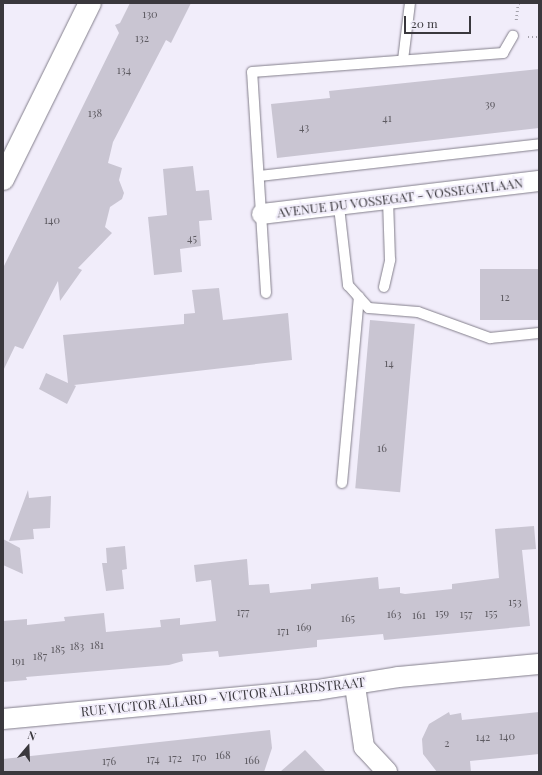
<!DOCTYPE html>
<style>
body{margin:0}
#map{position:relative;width:542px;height:775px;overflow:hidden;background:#f1edfa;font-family:"Playfair Display",serif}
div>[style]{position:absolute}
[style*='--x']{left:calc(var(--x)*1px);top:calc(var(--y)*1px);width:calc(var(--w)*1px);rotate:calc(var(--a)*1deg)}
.building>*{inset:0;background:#c9c5d2;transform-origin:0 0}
.path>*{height:2.5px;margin-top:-1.25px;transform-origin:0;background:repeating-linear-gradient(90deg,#a4a1ab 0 1px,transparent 0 4px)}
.roads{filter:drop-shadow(0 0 1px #837f8b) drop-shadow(0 0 1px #837f8b)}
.service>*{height:10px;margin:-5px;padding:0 5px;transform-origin:5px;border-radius:5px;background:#fff}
.minor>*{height:20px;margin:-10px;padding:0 10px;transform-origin:10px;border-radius:10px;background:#fff}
.tertiary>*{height:22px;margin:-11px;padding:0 11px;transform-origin:11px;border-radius:11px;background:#fff}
span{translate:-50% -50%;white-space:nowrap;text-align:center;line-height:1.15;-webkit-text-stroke:4px #f1edfa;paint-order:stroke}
.number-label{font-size:11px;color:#5e5b62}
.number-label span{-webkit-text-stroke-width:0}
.street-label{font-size:13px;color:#3a383d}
.frame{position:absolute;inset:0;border:4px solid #3a383d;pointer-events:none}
.north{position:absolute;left:8px;top:727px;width:40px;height:40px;-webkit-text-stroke:3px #f1edfa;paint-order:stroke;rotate:19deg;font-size:11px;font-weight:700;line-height:16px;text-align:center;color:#3a383d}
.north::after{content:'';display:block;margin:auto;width:14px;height:18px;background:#3a383d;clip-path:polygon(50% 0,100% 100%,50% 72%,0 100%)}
.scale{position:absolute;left:404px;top:16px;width:67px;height:18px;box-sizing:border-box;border:2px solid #3a383d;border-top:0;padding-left:5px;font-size:12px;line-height:14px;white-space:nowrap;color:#3a383d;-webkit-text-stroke:3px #f1edfa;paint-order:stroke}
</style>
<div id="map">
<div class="building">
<div style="clip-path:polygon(130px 3px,191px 3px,171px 43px,166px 40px,113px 142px,108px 163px,122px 168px,119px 180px,124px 193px,122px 199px,110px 207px,105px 227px,112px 233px,78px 268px,82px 270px,60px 301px,58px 281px,23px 349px,15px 346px,3px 371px,3px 268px,119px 33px,115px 25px,120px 23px)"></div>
<div style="clip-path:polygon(539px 69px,539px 128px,277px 158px,271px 104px,330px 98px,329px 91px)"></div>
<div style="clip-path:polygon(193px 166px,196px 191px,209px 190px,212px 220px,199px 221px,201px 246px,180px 249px,182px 272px,154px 275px,148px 217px,167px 215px,163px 169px)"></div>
<div style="left:539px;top:269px;width:51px;height:59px;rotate:90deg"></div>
<div style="clip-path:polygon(219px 288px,223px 320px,288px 313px,292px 360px,74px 385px,76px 386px,67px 404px,39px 389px,46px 373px,68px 383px,63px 335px,184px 324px,184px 314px,195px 313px,192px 290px)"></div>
<div style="left:370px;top:320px;width:45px;height:169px;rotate:5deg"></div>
<div style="clip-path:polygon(28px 490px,29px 498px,51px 496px,50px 528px,33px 529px,34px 539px,9px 541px)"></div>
<div style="clip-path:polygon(534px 526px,536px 549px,522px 550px,530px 626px,384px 640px,383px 634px,317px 640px,317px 647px,219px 657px,218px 651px,182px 654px,183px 661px,169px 665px,26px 677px,27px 680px,3px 682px,3px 621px,27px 619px,27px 625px,65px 621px,64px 617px,104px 613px,106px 632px,161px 627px,160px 620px,180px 618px,180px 625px,216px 621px,211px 580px,196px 582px,194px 565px,247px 559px,249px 585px,269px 584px,270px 593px,311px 589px,311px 584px,378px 577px,379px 589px,400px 587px,400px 593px,405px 594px,452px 589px,452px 584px,499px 578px,495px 529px)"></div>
<div style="clip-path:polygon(3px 539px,20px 548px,23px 574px,3px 565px)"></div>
<div style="clip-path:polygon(125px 546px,127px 569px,122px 570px,124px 589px,106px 591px,102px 563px,107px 563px,106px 548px)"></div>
<div style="clip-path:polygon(449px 712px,450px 715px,461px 713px,462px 720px,539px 712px,539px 754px,470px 761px,471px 772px,437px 772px,423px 754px,422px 739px,429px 724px)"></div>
<div style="clip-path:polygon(270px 730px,272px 748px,264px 772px,3px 772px,3px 759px)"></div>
<div style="clip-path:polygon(305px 750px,326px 772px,280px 772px)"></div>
</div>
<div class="path">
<div style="--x:516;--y:20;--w:17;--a:-83"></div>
<div style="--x:528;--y:37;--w:11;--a:0"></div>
</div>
<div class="roads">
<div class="service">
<div style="--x:403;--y:60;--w:57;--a:-83"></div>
<div style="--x:260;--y:176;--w:281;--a:-6.5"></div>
<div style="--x:339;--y:207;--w:79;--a:83.4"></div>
<div style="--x:348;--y:285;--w:31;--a:48"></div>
<div style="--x:369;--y:308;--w:49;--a:4.7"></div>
<div style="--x:418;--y:312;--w:77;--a:19.9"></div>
<div style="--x:490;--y:338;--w:49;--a:-5.8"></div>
<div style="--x:384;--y:287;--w:28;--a:-77"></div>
<div style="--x:390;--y:260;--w:60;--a:-91.9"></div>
<div style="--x:266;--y:293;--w:221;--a:-93.6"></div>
<div style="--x:252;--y:72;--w:252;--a:-4.3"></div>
<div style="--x:503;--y:53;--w:20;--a:-60"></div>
<div style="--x:342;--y:483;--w:187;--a:-84.8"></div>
</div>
<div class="minor">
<div style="--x:262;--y:214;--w:279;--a:-6.8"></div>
<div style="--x:355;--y:686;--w:62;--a:81.6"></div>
<div style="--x:364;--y:747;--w:34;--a:47"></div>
<div style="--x:3;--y:719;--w:315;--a:-5.3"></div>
<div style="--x:317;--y:690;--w:82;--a:-9.1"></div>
<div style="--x:398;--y:677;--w:142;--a:-5.3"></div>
</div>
<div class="tertiary">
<div style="--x:3;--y:179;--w:196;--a:-63.7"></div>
</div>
</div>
<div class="number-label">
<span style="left:150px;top:14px">130</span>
<span style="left:142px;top:38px">132</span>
<span style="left:124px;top:70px">134</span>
<span style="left:490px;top:104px">39</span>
<span style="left:95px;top:113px">138</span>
<span style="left:387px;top:118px">41</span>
<span style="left:304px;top:127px">43</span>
<span style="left:52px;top:220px">140</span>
<span style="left:192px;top:238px">45</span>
<span style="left:505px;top:297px">12</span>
<span style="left:389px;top:363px">14</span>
<span style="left:382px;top:448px">16</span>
<span style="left:515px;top:602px">153</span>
<span style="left:243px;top:612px">177</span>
<span style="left:442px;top:613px">159</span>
<span style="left:491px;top:613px">155</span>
<span style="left:394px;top:614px">163</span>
<span style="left:466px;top:614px">157</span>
<span style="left:419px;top:615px">161</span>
<span style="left:348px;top:618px">165</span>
<span style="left:304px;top:627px">169</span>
<span style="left:283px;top:631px">171</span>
<span style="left:97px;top:645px">181</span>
<span style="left:77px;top:646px">183</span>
<span style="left:58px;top:649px">185</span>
<span style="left:40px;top:656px">187</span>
<span style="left:18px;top:661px">191</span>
<span style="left:507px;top:736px">140</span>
<span style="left:483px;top:737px">142</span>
<span style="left:447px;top:743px">2</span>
<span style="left:223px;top:755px">168</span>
<span style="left:199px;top:757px">170</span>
<span style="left:175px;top:758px">172</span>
<span style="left:153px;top:759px">174</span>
<span style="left:252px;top:760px">166</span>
<span style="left:109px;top:761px">176</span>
</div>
<div class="street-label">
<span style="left:400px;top:198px;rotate:-7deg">AVENUE DU VOSSEGAT - VOSSEGATLAAN</span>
<span style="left:223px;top:697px;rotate:-6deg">RUE VICTOR ALLARD - VICTOR ALLARDSTRAAT</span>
</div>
<div class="frame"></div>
<div class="north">N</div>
<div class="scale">20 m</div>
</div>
